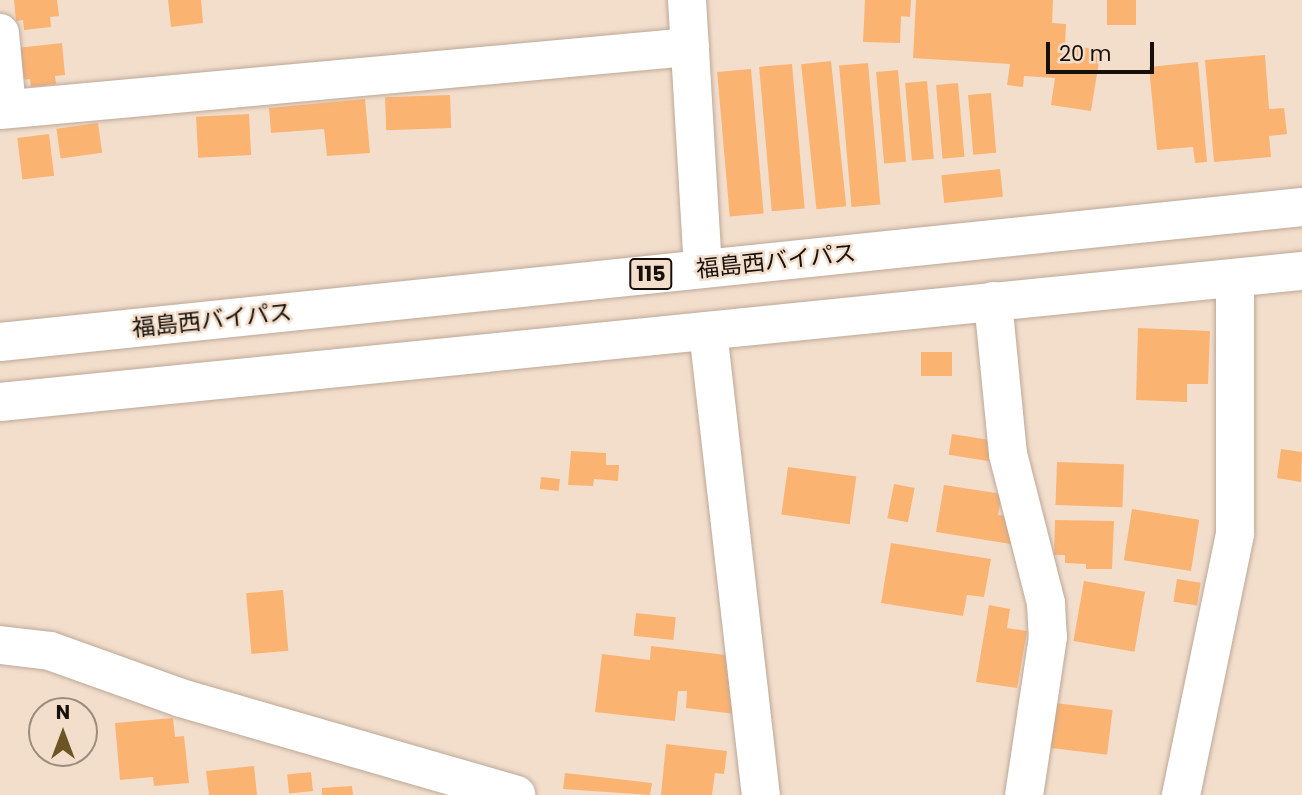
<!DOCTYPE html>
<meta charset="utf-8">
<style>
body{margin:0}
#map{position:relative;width:1302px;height:795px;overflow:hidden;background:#f3decc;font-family:Poppins,"Noto Sans JP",sans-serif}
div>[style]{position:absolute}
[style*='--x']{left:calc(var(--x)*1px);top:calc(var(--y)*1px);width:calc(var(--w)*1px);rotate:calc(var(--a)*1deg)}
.building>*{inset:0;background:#fbb372;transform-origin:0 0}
.roads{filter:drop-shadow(0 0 2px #bda898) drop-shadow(0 0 2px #bda898)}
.minor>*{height:38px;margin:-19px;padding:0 19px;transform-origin:19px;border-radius:19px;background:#fff}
.highway>*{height:38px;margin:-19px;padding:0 19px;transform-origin:19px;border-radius:19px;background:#fff}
span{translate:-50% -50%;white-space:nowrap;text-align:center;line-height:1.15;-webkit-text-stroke:5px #f3decc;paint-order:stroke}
.shield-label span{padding:2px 5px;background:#f3decc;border:2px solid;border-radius:5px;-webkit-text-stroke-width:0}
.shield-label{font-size:21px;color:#17100a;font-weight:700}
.street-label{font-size:23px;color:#17100a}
.north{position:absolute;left:28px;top:697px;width:70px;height:70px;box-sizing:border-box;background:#f3decc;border:2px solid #9b8c7e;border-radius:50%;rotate:0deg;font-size:19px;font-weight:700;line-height:28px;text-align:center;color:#17100a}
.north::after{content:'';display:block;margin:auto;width:24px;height:32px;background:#6c5424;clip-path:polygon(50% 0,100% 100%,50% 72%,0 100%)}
.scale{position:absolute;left:1046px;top:42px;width:108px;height:32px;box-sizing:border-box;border:4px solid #17100a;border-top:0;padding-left:9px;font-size:21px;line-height:24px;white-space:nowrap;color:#17100a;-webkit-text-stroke:5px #f3decc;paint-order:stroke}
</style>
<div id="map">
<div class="building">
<div style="clip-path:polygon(14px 0,57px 0,59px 16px,50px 17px,51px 27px,24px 30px,23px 20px,16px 21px)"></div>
<div style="clip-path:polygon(168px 0,201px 0,203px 23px,171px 27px)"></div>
<div style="clip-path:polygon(865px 0,911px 0,910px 17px,901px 16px,900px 43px,863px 42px)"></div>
<div style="clip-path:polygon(916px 0,1053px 0,1052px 23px,1066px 24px,1065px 46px,1101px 49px,1091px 111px,1051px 105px,1055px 78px,1024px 76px,1023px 87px,1007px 85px,1010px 64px,913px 58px)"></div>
<div style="left:1107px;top:0;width:29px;height:25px"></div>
<div style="clip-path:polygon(62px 43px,65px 75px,55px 76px,56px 84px,31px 87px,30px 79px,20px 80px,17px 48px)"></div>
<div style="clip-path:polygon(1265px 55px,1269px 109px,1284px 108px,1287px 134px,1269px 136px,1271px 157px,1214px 162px,1205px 60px)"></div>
<div style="left:831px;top:61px;width:146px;height:30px;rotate:84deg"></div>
<div style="clip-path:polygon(1198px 62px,1207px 162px,1195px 163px,1193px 147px,1157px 150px,1149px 67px)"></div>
<div style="left:868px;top:63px;width:142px;height:29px;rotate:85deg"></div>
<div style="left:792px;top:64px;width:145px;height:33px;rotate:85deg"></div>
<div style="left:751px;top:69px;width:145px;height:34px;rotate:85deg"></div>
<div style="left:898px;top:70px;width:92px;height:22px;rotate:85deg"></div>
<div style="left:927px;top:81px;width:78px;height:22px;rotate:85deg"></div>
<div style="left:958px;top:83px;width:74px;height:22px;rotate:85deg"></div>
<div style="left:991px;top:93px;width:60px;height:23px;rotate:85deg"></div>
<div style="left:450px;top:95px;width:33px;height:65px;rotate:88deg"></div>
<div style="clip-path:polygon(365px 99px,370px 153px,327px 156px,324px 129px,271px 133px,269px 108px)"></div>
<div style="left:249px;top:114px;width:41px;height:53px;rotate:87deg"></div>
<div style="left:98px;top:123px;width:30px;height:42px;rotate:82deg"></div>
<div style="left:49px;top:134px;width:42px;height:32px;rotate:83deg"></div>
<div style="left:1000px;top:169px;width:28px;height:59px;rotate:84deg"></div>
<div style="clip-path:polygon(1138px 328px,1210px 331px,1208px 384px,1187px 384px,1187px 402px,1136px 400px)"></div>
<div style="left:921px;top:352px;width:31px;height:24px"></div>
<div style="left:952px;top:434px;width:43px;height:21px;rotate:9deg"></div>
<div style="clip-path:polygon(1281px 449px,1302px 452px,1301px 482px,1277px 478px)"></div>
<div style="clip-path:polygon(571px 451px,606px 453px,606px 465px,619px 465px,618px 481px,594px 479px,593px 486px,568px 485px)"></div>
<div style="left:1057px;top:462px;width:67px;height:43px;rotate:2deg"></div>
<div style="left:788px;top:467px;width:69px;height:48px;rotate:8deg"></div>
<div style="left:541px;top:477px;width:19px;height:12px;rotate:6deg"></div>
<div style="left:894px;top:484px;width:21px;height:35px;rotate:11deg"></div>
<div style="clip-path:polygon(944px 485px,1002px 494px,998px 515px,1022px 519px,1017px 545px,936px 532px)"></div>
<div style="left:1132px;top:509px;width:68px;height:52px;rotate:9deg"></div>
<div style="clip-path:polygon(1055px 520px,1114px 521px,1112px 569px,1086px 569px,1086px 564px,1065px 563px,1065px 555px,1054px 555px)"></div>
<div style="clip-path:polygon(891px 543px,991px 559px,984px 597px,967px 595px,963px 616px,881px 603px)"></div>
<div style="left:1177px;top:579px;width:24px;height:23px;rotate:9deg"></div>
<div style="left:1084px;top:581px;width:62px;height:61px;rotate:10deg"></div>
<div style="left:283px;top:590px;width:61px;height:37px;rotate:85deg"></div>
<div style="clip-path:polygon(989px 605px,1010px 609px,1007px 628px,1027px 631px,1017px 688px,976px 682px)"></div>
<div style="left:636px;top:613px;width:40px;height:23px;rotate:6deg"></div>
<div style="clip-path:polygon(651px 646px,734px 656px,735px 714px,686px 708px,687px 691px,678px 691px,675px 721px,595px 712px,602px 654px,650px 660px)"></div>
<div style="left:1055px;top:703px;width:58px;height:45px;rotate:7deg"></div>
<div style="clip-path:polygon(173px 718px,175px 737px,184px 736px,189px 783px,154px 786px,153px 777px,120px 780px,115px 723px)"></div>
<div style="clip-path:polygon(666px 744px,727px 751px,724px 774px,715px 773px,712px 795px,661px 795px)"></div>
<div style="clip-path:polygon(254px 766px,257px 795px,209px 795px,206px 771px)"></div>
<div style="left:311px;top:772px;width:19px;height:24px;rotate:84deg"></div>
<div style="clip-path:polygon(565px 773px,652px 783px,650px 795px,563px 789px)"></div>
<div style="clip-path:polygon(352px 786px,353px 795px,322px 795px,322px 788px)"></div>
</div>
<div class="roads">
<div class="minor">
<div style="--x:687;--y:0;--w:269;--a:86.6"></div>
<div style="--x:0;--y:33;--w:76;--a:84.7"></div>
<div style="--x:0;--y:110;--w:693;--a:-5.22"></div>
<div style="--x:993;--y:301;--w:154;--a:84.4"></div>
<div style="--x:1008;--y:454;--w:154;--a:75.7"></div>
<div style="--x:1046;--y:603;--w:34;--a:87"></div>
<div style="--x:1048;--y:637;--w:160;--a:98.6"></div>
<div style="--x:708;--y:331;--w:467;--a:83.5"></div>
<div style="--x:0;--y:645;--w:50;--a:6.8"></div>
<div style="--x:50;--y:651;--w:139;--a:19.7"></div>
<div style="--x:181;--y:698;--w:349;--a:16.1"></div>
<div style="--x:1181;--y:795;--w:267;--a:-78.3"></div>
<div style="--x:1235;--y:534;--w:256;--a:-90"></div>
</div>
<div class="highway">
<div style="--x:0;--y:342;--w:1309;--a:-5.92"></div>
<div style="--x:0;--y:402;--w:1309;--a:-5.75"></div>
</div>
</div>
<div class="shield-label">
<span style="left:651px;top:274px">115</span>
</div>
<div class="street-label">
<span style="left:776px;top:261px;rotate:-6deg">福島西バイパス</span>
<span style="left:212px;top:320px;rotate:-6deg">福島西バイパス</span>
</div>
<div class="north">N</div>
<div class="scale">20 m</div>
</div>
